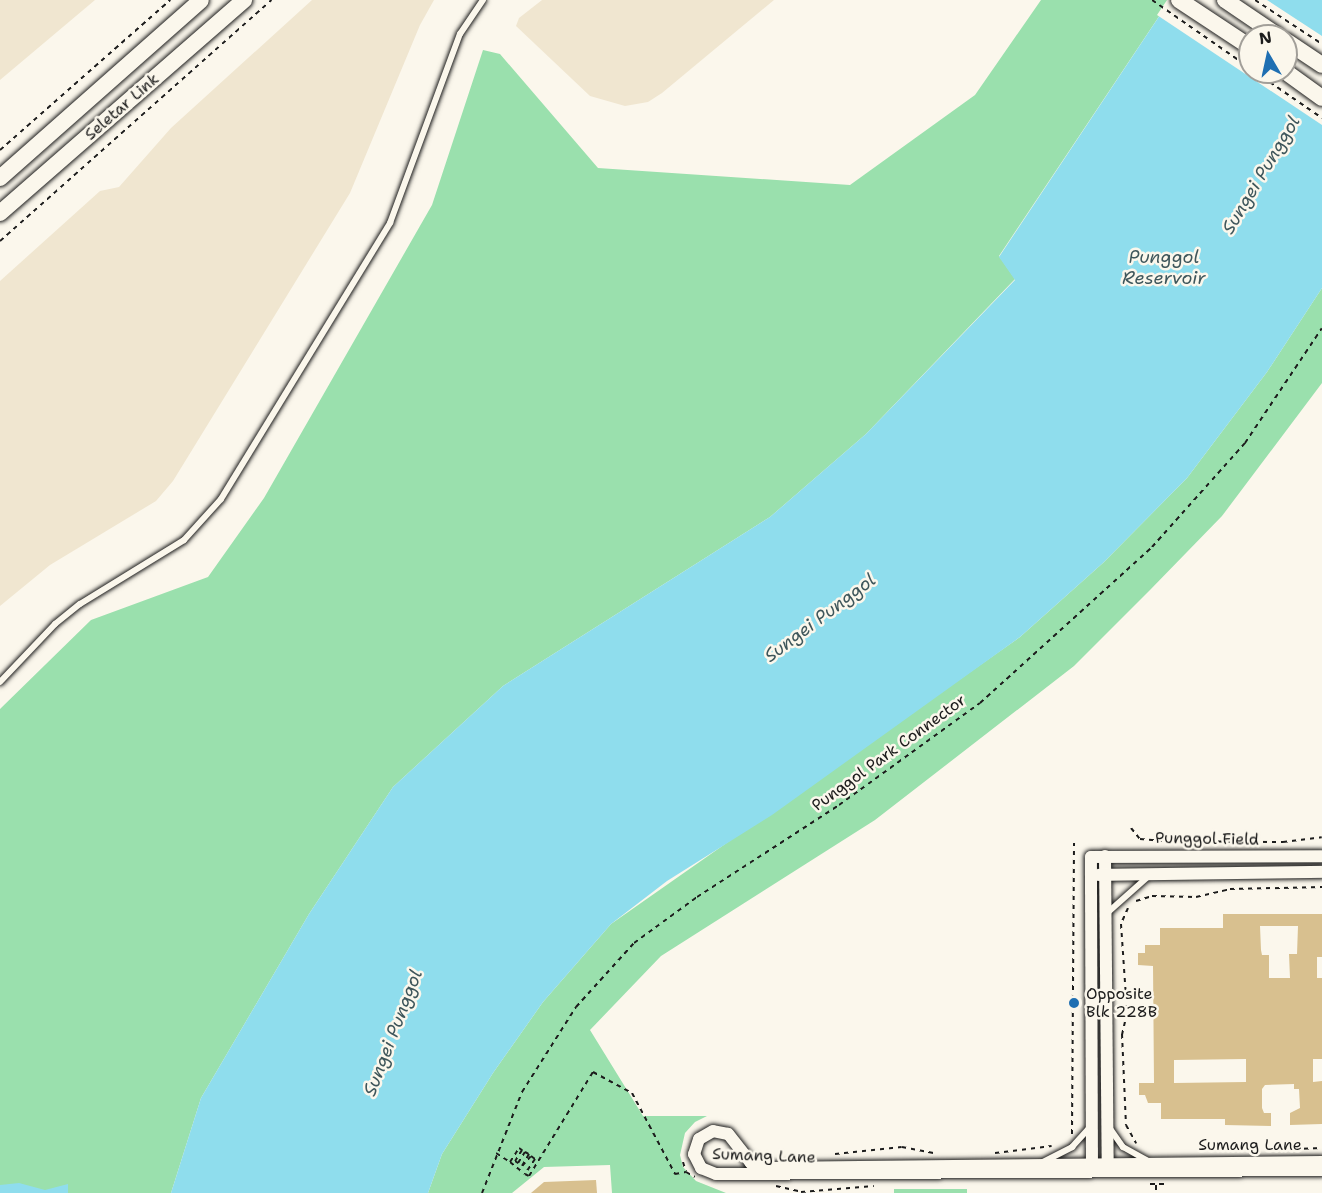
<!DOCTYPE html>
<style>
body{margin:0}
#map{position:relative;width:1322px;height:1193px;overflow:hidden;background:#fbf7ec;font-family:"Shantell Sans",sans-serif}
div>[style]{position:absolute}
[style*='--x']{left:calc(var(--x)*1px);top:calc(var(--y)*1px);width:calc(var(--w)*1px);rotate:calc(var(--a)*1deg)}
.built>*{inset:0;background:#f0e6d0}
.green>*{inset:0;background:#9ae0ad;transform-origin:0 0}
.water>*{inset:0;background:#8fdded}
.pier>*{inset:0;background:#fbf7ec}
.building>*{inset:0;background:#d8c08f}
.path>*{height:2px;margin-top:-1px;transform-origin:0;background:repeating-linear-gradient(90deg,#1c1c1c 0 4.5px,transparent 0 9px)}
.roads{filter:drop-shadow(0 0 2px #1c1c1c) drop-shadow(0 0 2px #1c1c1c)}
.service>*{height:6px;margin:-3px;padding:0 3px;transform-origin:3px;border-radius:3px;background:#fbf7ec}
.minor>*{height:12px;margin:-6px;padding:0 6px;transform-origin:6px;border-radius:6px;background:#fbf7ec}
.secondary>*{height:16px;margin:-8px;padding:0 8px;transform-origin:8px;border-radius:8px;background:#fbf7ec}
.dots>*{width:16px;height:16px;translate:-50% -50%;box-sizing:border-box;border:3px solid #fbf7ec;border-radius:50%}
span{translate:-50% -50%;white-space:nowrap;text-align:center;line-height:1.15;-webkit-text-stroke:5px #fbf7ec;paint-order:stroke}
.street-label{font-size:16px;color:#1c1c1c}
.poi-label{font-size:16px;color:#1c1c1c}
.left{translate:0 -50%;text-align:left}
.water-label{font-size:18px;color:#3e565b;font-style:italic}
.north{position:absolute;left:1238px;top:24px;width:60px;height:60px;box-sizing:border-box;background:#fbf7ec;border:2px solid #a29f99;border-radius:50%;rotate:351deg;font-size:16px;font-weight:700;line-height:24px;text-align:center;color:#1c1c1c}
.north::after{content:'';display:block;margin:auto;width:21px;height:27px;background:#1f6fb2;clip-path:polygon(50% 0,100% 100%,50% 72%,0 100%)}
</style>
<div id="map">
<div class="built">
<div style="clip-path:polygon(0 0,95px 0,0 80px)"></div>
<div style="clip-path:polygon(312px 0,434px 0,420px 25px,350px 193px,173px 481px,156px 501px,50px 565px,0 606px,0 281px,100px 191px,119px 187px,171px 128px)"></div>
<div style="clip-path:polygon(542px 0,774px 0,662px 93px,648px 102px,625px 106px,590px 96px,516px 26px,519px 18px)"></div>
</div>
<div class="green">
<div style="clip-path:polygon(1041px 0,1170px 0,999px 256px,1015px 279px,866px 434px,770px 517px,503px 686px,393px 787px,309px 914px,201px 1098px,171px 1193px,0 1193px,0 709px,91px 620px,208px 577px,264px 498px,432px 205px,483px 50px,500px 54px,598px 168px,850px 185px,975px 95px)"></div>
<div style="clip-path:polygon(1322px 288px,1322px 383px,1222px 516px,1150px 590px,1074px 666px,875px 820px,661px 956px,590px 1030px,643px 1116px,707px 1116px,695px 1122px,685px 1133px,680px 1155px,683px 1167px,696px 1181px,726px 1193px,612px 1193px,610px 1165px,544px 1167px,512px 1193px,428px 1193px,442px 1154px,493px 1073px,543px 1002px,611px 924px,1020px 637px,1104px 562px,1187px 478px,1267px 372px)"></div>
<div style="left:894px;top:1189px;width:73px;height:4px"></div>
</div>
<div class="water">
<div style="clip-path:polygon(evenodd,1170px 0,1322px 0,1322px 288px,1267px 372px,1187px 478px,1104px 562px,1020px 637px,772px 815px,667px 881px,611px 924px,543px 1002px,493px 1073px,442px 1154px,428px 1193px,171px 1193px,201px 1098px,309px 914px,393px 787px,503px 686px,770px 517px,866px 434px,1015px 280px,999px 257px,1170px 0,1250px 36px,1286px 36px,1286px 72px,1250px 72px,1250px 36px)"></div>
<div style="clip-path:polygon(19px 1183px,45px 1190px,68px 1184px,68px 1193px,0 1193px,0 1185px)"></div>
</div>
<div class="pier">
<div style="clip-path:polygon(evenodd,1167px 0,1267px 0,1322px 36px,1322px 125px,1157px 15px,1167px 0,1250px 36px,1286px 36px,1286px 72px,1250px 72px,1250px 36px)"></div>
</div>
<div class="building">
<div style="clip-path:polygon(evenodd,1223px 914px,1322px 914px,1322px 957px,1317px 957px,1317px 978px,1322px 978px,1322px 1059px,1313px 1059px,1313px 1082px,1322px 1081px,1322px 1124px,1290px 1125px,1290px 1113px,1300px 1108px,1299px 1089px,1294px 1089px,1294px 1084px,1265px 1085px,1262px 1089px,1262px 1108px,1264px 1113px,1271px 1113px,1271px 1126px,1225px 1125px,1225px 1119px,1161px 1119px,1161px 1103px,1148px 1103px,1145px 1095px,1139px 1095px,1139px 1083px,1154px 1083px,1153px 966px,1138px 965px,1138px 953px,1145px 953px,1145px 945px,1160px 945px,1160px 928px,1223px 928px,1223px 914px,1260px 926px,1298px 926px,1297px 954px,1289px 954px,1290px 978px,1269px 978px,1269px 955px,1262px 955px,1261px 950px,1260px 926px,1223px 914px,1246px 1059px,1246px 1082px,1174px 1083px,1174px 1060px,1246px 1059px)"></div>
<div style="clip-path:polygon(596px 1180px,597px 1193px,531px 1193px,544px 1182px)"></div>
</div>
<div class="path">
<div style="--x:1152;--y:0;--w:119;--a:34.8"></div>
<div style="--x:1255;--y:0;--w:80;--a:33.3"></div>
<div style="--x:1255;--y:72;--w:81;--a:34.5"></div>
<div style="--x:0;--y:150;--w:227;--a:-41.4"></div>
<div style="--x:0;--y:241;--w:363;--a:-41.6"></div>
<div style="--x:1131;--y:828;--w:14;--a:51"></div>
<div style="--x:1140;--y:839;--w:24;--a:5"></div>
<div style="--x:1164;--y:841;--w:119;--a:0.5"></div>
<div style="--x:1283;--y:842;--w:39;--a:-7"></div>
<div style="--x:1136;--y:901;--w:17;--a:-17"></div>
<div style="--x:1152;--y:896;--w:44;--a:1.3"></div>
<div style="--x:1196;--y:897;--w:35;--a:-13"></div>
<div style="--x:1230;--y:889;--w:92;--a:-1.2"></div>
<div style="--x:1128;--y:908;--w:17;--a:114"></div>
<div style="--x:1121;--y:924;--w:89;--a:86.1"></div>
<div style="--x:1127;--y:1013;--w:22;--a:103"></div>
<div style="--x:1122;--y:1034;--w:91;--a:87.5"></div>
<div style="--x:1126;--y:1125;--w:21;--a:61"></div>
<div style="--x:1072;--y:1134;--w:291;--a:-89.6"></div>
<div style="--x:1295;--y:1149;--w:27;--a:-2"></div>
<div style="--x:496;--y:1153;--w:17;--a:33"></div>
<div style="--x:510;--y:1162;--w:17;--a:-57"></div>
<div style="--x:519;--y:1148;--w:4;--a:34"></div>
<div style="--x:522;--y:1150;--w:13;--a:122"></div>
<div style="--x:515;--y:1161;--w:4;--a:34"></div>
<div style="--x:518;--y:1163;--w:13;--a:-58"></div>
<div style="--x:525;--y:1152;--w:4;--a:27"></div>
<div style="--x:529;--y:1154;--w:14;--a:120"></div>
<div style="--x:522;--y:1166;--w:13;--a:-48"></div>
<div style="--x:531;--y:1156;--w:5;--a:37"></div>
<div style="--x:535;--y:1159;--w:18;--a:124"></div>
<div style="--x:995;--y:1153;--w:57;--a:-7"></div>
<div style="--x:835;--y:1154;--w:67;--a:-6"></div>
<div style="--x:902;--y:1147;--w:32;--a:11"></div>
<div style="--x:510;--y:1162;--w:19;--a:39"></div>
<div style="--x:683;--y:1162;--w:10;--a:73"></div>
<div style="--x:686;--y:1172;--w:10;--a:29"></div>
<div style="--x:525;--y:1174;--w:4;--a:27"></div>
<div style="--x:529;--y:1176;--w:122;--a:-58.4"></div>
<div style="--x:593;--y:1072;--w:44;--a:28.3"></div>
<div style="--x:632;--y:1093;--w:92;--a:62"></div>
<div style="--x:675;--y:1174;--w:11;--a:-10"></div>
<div style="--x:1150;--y:1184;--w:15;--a:0"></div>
<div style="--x:1156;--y:1185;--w:8;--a:90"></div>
<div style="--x:776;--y:1186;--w:26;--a:13"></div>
<div style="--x:801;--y:1192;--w:73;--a:-4.7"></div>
<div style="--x:482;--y:1193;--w:109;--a:-68.4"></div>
<div style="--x:522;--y:1092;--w:101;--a:-57.6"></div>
<div style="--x:576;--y:1007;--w:86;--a:-47.8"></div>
<div style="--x:634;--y:943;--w:78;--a:-36.1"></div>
<div style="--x:697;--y:897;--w:169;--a:-32.9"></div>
<div style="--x:839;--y:805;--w:174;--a:-35.9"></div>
<div style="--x:980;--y:703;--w:232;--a:-42.2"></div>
<div style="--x:1152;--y:547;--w:140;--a:-48.2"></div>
<div style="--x:1245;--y:443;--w:138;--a:-56.2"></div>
</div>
<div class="roads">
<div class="service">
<div style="--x:0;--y:682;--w:80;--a:-46.5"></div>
<div style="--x:55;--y:624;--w:32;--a:-39"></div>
<div style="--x:80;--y:604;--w:122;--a:-31.6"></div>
<div style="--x:184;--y:540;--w:55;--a:-47.9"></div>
<div style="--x:221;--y:499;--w:324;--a:-58.5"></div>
<div style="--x:390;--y:223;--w:202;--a:-69.7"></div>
<div style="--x:460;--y:34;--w:41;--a:-55.9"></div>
<div style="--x:1106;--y:914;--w:59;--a:-41.6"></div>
<div style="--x:1111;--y:1130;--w:21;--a:55"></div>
<div style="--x:1123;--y:1147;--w:29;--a:29"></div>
<div style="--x:1043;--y:1162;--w:33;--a:-27"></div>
<div style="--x:1072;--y:1147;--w:27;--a:-48"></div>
</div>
<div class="minor">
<div style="--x:1105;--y:856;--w:314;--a:89.5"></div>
<div style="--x:1098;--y:875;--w:224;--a:-0.8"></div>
<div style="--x:1322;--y:1162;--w:555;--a:179.38"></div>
<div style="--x:767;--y:1168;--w:17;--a:-163"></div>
<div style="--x:751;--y:1163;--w:37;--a:-128"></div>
<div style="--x:728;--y:1134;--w:15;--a:-169"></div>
<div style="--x:713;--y:1131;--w:16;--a:150"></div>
<div style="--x:699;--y:1139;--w:16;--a:108"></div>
<div style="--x:694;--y:1154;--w:16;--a:63"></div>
<div style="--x:701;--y:1168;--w:16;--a:22"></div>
<div style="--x:716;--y:1174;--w:606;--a:-0.38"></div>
<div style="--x:1092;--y:1171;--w:314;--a:-90.2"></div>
<div style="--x:1091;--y:857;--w:231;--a:-0.2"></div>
</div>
<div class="secondary">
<div style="--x:1179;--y:0;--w:85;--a:33.5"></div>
<div style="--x:1225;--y:0;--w:64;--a:34.2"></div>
<div style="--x:1286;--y:41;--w:43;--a:33.7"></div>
<div style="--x:1286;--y:72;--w:44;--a:35.8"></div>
<div style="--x:0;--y:178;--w:268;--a:-41.5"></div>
<div style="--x:0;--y:213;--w:324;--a:-41.1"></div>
</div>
</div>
<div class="dots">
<div style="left:1074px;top:1003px;background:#1f6fb2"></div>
</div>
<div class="street-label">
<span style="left:122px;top:107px;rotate:-41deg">Seletar Link</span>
<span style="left:889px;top:753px;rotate:-36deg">Punggol Park Connector</span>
<span style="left:1207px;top:839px;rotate:1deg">Punggol Field</span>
<span style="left:1250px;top:1145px">Sumang Lane</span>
<span style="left:764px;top:1156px;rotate:2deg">Sumang Lane</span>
</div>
<div class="poi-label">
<span class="left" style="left:1086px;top:1003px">Opposite<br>Blk 228B</span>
</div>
<div class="water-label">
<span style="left:1261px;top:175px;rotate:-59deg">Sungei Punggol</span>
<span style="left:1164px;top:268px">Punggol<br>Reservoir</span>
<span style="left:820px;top:618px;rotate:-37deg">Sungei Punggol</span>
<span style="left:393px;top:1033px;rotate:-69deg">Sungei Punggol</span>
</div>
<div class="north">N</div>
</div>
